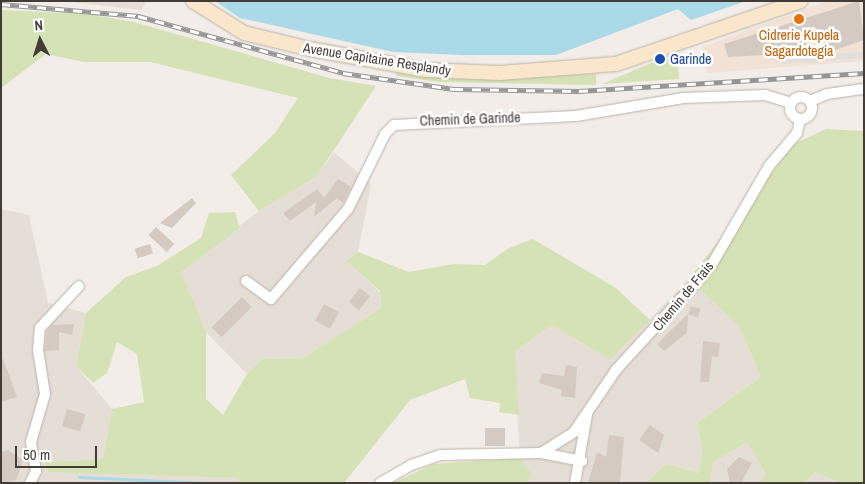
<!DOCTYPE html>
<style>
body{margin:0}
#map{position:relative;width:865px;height:484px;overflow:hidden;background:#f2ede8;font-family:"Archivo Narrow",sans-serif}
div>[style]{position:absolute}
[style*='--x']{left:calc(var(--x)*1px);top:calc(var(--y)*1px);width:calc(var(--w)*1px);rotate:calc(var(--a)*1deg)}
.residential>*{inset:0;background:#e5ded6}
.commercial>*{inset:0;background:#f2e1d5}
.green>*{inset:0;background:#d5e2b5}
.parking>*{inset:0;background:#e1dedc}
.water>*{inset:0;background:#aad9e8}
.stream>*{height:3px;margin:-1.5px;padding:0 1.5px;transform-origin:1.5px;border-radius:1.5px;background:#aad9e8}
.building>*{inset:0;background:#d5cac1;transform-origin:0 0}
.roads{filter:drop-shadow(0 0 1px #bcb3ab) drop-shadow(0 0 1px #bcb3ab)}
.street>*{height:10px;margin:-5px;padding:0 5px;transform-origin:5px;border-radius:5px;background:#fff}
.street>.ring{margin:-5px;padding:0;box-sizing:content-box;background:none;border:10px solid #fff;border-radius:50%}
.secondary>*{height:14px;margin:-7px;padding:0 7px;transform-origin:7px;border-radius:7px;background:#f9e6cb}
.rail>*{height:5px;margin-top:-2.5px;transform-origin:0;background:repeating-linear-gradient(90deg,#fff 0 9px,#969696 0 18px);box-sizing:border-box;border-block:1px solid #969696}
.dots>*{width:14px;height:14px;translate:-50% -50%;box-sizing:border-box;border:2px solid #fff;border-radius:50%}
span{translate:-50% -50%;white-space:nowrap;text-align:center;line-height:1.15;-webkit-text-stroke:5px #fff;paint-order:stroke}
.food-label{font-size:14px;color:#c56008}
.street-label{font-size:14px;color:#443d37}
.transit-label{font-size:14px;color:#164399}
.left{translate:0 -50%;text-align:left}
.frame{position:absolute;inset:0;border:2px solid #443d37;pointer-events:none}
.north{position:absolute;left:15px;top:15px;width:50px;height:50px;-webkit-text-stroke:4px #fff;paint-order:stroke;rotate:355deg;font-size:14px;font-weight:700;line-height:20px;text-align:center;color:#443d37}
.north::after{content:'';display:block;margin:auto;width:18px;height:22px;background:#443d37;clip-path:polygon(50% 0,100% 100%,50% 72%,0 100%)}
.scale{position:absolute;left:15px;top:446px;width:82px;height:22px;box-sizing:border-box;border:2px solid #443d37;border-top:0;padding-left:6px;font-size:15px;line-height:18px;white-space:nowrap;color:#443d37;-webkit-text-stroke:4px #fff;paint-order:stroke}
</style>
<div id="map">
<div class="residential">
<div style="clip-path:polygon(63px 1px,147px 1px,141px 10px)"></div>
<div style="clip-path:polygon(334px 152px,371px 184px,358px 252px,346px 261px,380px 292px,381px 308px,303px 358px,262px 359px,247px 374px,206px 332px,180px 271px,259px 211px,316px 177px)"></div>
<div style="clip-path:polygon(1px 209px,29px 215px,48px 303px,86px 313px,76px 366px,112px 409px,103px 459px,46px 462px,48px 471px,240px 478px,239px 483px,1px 483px)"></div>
<div style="clip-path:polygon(689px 279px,739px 326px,761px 377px,697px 423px,702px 450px,699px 473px,666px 464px,646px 483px,527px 483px,532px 474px,520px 458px,514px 351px,552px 325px,610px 360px)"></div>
<div style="clip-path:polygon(747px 442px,766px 474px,759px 483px,710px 483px,713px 463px)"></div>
<div style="clip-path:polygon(816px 472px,841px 483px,804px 483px)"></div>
</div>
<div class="commercial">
<div style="clip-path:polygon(828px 1px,864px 1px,864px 61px,707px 73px,702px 47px)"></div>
</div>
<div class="green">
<div style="clip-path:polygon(1px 10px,88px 14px,134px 22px,329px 78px,376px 86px,316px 177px,259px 211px,231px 175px,275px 133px,298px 98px,150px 62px,84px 62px,46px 54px,1px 88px)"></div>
<div style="clip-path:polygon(686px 54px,678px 66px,679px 79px,602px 84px,670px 55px)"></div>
<div style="clip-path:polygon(397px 71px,486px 78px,596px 74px,596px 85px,438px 82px,396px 76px)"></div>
<div style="clip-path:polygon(826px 129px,864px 131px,864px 483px,841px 483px,816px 472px,804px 483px,759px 483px,766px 474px,747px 442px,713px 463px,710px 483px,646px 483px,666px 464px,699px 473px,702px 450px,697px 423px,761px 377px,739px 326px,689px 279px,794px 144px)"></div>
<div style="clip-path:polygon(235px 212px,240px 228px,181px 272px,206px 332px,206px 399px,223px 415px,247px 374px,262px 359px,303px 358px,381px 308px,380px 291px,346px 261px,358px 252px,409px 272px,454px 264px,485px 265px,507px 249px,533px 239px,616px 288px,650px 320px,610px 360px,552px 325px,515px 351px,519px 415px,499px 412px,500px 403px,470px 398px,465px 379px,410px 400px,344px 483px,239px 483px,239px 478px,48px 472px,45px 462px,103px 459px,112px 409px,144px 402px,137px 354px,117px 342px,107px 373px,93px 383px,76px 366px,86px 313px,126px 277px,157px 266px,201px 238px,209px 213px)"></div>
<div style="clip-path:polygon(520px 458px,532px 474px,527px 483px,393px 483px,433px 464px)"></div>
</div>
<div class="parking">
<div style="clip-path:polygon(864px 52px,864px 58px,782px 64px,782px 57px)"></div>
</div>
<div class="water">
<div style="clip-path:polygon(215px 1px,746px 1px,691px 20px,678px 9px,556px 55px,462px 55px,393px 52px,240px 18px)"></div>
</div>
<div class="stream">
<div style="--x:79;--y:477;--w:128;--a:2.7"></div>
</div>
<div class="building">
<div style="clip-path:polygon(859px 1px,864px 40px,835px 50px,834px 46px,825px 49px,821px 39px,782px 54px,728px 57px,724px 44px)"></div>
<div style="clip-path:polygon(338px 179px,351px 187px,343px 203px,337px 198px,314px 217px,316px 202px,290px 221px,283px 213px,317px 189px,324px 198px)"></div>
<div style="clip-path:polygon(192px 198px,196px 203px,172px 228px,160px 223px)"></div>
<div style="left:156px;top:227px;width:25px;height:11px;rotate:43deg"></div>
<div style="left:150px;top:244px;width:10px;height:16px;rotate:73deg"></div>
<div style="left:360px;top:288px;width:13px;height:18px;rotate:39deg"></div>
<div style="left:242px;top:297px;width:14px;height:43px;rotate:45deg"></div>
<div style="left:324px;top:304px;width:17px;height:19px;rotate:28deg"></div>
<div style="left:691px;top:306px;width:10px;height:9px;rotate:17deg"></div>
<div style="clip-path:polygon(688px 314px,687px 333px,664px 351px,657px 344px)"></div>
<div style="clip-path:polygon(74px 324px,72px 335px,59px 332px,59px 350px,45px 351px,47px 331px,52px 325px)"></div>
<div style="clip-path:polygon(703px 341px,720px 343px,718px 357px,712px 356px,709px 382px,700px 382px)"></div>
<div style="clip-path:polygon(1px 353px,17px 397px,1px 402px)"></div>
<div style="clip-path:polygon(566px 365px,577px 367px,575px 398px,561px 396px,562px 390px,539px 383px,542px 373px,564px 376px)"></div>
<div style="left:67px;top:409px;width:19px;height:18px;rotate:16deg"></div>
<div style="clip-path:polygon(650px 425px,664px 435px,658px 453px,639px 440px)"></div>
<div style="left:485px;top:428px;width:20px;height:18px"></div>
<div style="clip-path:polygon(609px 435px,624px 437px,620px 483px,588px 483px,597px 452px,606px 457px)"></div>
<div style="clip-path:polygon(8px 450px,23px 460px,16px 480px,1px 483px,1px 452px)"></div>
<div style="clip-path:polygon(739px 457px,752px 463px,741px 483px,730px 483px,727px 469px)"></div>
</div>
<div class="roads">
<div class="street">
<div class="ring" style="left:790px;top:97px;width:12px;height:12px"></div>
<div style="--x:810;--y:101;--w:18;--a:-22"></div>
<div style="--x:827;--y:94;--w:37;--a:-8"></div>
<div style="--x:246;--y:281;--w:31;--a:36"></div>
<div style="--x:271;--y:299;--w:118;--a:-49.5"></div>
<div style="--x:348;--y:209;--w:84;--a:-63.7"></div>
<div style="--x:385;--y:134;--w:13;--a:-45"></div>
<div style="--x:394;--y:125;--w:182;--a:-2.8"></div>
<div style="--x:576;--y:116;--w:109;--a:-9.5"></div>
<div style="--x:683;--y:98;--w:82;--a:-2.1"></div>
<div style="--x:765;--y:95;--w:27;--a:17"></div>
<div style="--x:541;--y:453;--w:39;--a:-32"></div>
<div style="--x:574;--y:432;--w:75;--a:-55.9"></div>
<div style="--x:616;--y:370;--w:141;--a:-47.6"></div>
<div style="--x:711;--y:266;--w:116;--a:-59.9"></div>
<div style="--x:769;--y:166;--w:43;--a:-49.7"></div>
<div style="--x:797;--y:133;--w:13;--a:-77"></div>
<div style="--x:30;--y:483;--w:13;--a:-63"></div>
<div style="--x:36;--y:471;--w:29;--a:-100"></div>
<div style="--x:31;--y:442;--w:50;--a:-73.7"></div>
<div style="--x:45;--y:394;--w:45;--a:-99"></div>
<div style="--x:38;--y:350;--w:22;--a:-85"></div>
<div style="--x:40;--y:328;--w:57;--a:-47.1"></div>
<div style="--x:380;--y:483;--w:36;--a:-30"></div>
<div style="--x:411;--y:465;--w:31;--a:-19"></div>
<div style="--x:440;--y:455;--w:101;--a:-1.1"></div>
<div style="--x:541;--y:453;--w:42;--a:11"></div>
<div style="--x:575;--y:483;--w:69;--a:-80"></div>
</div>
<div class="secondary">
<div style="--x:193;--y:1;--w:60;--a:32.1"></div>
<div style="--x:244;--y:33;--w:68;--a:13.6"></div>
<div style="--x:310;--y:49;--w:118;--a:10.3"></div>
<div style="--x:426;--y:70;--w:74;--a:2.3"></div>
<div style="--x:500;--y:73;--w:116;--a:-4.4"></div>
<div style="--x:616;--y:64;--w:195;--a:-18.8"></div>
</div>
</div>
<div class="rail">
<div style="--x:1;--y:4;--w:138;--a:5"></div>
<div style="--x:138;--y:16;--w:213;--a:15.5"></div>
<div style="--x:343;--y:73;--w:112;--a:8.2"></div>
<div style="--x:454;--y:89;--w:125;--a:0.9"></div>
<div style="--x:579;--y:91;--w:286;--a:-3.6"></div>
</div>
<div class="dots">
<div style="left:799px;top:19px;background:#e8710a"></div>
<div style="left:660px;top:59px;background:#1a4fb4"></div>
</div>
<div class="food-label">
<span style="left:799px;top:43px">Cidrerie Kupela<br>Sagardotegia</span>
</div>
<div class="street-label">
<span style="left:377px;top:59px;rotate:9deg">Avenue Capitaine Resplandy</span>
<span style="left:470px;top:119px;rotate:-2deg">Chemin de Garinde</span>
<span style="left:683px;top:296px;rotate:-50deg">Chemin de Frais</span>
</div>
<div class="transit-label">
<span class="left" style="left:670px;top:59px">Garinde</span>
</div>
<div class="frame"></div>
<div class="north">N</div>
<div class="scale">50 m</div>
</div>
